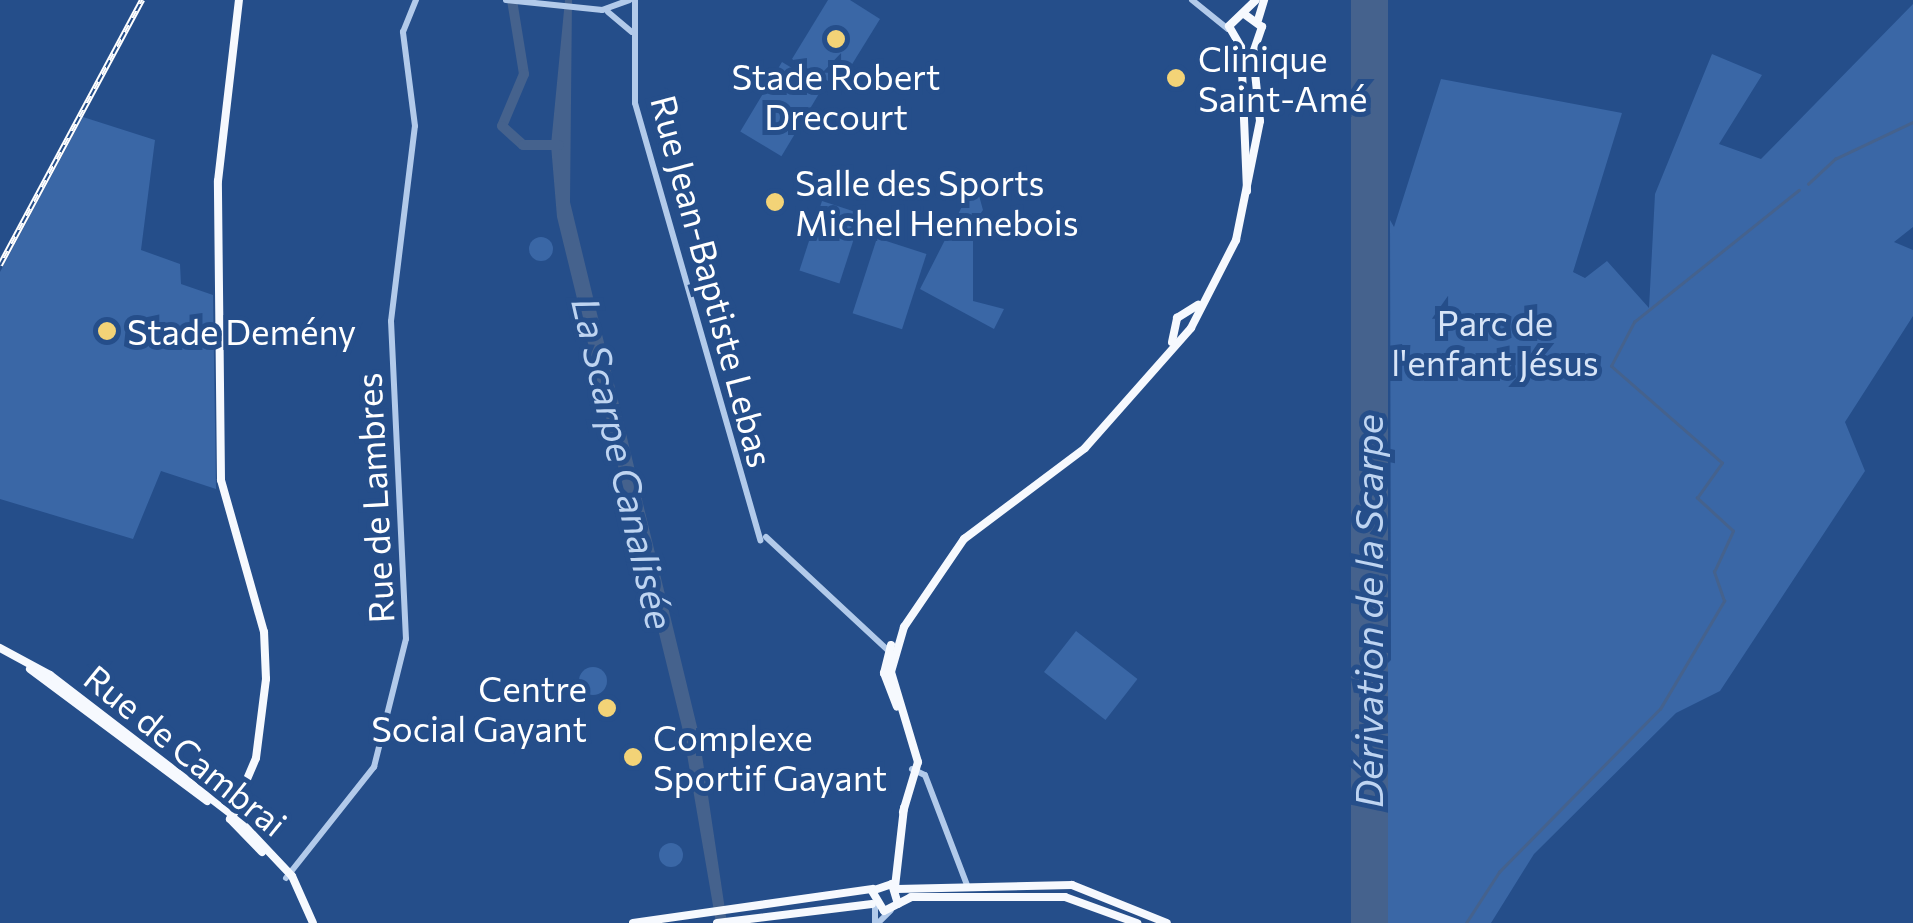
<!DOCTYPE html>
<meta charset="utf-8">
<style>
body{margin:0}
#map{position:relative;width:1913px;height:923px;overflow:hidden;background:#254e8a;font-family:Commissioner,sans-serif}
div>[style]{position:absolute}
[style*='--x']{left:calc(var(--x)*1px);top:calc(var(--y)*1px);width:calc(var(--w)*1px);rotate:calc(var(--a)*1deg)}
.green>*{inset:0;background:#3a67a6;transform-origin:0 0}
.round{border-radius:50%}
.water>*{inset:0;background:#45628d;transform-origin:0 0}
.stream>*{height:2.5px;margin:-1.25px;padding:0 1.25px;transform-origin:1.25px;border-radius:1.25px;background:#45628d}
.river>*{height:10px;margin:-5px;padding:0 5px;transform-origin:5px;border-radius:5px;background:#45628d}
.minor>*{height:6px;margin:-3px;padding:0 3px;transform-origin:3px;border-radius:3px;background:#b2caea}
.major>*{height:8px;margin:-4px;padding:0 4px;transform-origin:4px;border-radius:4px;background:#f6f9fe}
.rail>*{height:6px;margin-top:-3px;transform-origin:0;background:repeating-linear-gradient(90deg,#254e8a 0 8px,#fff 0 16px);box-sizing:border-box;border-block:2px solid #fff}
.dots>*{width:28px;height:28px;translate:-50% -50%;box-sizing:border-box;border:5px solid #254e8a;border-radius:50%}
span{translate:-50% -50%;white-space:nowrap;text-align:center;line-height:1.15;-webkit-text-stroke:10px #254e8a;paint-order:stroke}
.poi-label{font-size:35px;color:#fff}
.left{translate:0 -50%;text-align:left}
.right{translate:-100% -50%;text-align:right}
.street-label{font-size:35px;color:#fff}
.park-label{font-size:35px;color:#d7e4f7}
.water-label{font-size:38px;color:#bed4f1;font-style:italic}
</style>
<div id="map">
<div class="green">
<div style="clip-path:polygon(828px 0,850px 0,880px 19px,838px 87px,792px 59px)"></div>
<div style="clip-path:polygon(1913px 4px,1913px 227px,1894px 242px,1913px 250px,1913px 316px,1845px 422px,1865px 471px,1720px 691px,1676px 713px,1534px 854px,1491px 923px,1355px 923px,1356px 695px,1391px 660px,1390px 220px,1394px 227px,1441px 79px,1622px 113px,1573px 272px,1585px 278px,1607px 261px,1649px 308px,1655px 194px,1712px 54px,1762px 75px,1719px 144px,1761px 159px)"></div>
<div style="left:782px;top:62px;width:48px;height:81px;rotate:31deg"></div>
<div style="clip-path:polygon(83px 117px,155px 140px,141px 250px,180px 264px,181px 284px,213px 295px,216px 489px,161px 471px,133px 539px,0 499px,0 272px)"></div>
<div style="clip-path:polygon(975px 181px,983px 210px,973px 224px,973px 301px,1004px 309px,994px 329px,920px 289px)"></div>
<div style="left:822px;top:201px;width:42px;height:73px;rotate:18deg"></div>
<div class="round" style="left:529px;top:237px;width:24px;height:24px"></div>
<div style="left:877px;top:238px;width:52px;height:79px;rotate:18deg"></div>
<div style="left:1076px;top:631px;width:78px;height:52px;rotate:38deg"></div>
<div class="round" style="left:579px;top:667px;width:28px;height:28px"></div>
<div class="round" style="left:659px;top:843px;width:24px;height:24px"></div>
</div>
<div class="water">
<div style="clip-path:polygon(565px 0,572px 0,570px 202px,699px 735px,727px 923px,716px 923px,683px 731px,557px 217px,551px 145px)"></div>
<div style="left:1351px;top:0;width:37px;height:923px"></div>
</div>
<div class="stream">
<div style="--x:1808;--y:184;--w:37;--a:-43"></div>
<div style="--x:1835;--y:159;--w:86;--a:-25.4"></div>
<div style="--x:1466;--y:923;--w:61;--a:-57.1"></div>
<div style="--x:1499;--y:872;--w:229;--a:-45.4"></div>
<div style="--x:1660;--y:709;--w:126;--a:-59.3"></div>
<div style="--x:1724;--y:601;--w:31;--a:-109"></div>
<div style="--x:1714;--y:572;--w:45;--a:-65.1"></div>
<div style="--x:1733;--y:531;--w:49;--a:-137.5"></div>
<div style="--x:1697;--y:498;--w:43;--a:-54.5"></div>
<div style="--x:1722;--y:463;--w:147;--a:-138.9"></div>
<div style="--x:1611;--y:366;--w:50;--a:-62.4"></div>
<div style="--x:1634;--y:322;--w:211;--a:-38.7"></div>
</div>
<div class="river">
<div style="--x:512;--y:0;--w:75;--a:80.8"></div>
<div style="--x:524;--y:74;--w:56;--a:112.9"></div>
<div style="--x:502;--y:126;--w:28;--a:42"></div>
<div style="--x:523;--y:145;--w:36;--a:0"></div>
</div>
<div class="minor">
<div style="--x:506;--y:0;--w:97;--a:5.9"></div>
<div style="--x:602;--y:10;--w:29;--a:-20"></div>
<div style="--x:635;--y:0;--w:103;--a:90"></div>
<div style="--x:635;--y:103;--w:455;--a:74"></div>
<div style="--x:1192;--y:0;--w:46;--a:38.9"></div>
<div style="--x:608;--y:12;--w:31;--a:40"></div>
<div style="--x:766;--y:537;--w:171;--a:42.9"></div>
<div style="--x:912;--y:769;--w:14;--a:25"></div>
<div style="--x:925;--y:775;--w:118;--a:69.1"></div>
<div style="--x:286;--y:878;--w:142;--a:-51.6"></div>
<div style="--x:374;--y:767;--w:132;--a:-76"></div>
<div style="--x:406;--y:639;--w:318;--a:-92.7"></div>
<div style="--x:391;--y:321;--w:196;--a:-83"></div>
<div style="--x:415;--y:126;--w:95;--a:-97.3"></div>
<div style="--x:403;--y:32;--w:35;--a:-68"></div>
<div style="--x:875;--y:907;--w:16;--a:90"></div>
<div style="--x:878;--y:923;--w:18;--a:-45"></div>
</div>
<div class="major">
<div style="--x:1258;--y:20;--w:21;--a:-73"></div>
<div style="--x:1241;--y:47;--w:144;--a:87.6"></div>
<div style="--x:1241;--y:47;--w:24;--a:-120"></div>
<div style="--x:1229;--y:26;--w:37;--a:-44"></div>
<div style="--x:1172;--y:342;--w:25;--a:-78"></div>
<div style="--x:1177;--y:318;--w:25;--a:-32"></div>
<div style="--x:891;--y:645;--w:29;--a:104"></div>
<div style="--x:884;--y:673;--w:36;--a:69"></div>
<div style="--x:0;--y:648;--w:57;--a:28.4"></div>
<div style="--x:50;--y:675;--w:238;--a:37.5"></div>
<div style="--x:239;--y:820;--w:77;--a:46.6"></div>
<div style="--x:292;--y:876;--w:51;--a:65.9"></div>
<div style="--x:30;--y:669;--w:221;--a:36.7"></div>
<div style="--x:903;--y:812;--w:52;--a:-73.3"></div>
<div style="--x:918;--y:762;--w:94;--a:-106.7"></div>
<div style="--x:891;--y:672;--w:47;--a:-73.9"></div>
<div style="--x:904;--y:627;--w:107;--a:-55.7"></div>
<div style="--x:964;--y:539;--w:151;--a:-36.9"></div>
<div style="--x:1085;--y:448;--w:160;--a:-48.5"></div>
<div style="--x:1191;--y:328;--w:99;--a:-62.9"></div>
<div style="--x:1236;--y:240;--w:121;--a:-78.6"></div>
<div style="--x:1260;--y:121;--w:68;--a:-95.9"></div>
<div style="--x:1253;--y:53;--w:28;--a:-71"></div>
<div style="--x:1262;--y:27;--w:22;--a:-144"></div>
<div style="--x:230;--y:819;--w:66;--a:-66.9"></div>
<div style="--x:256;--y:758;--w:80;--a:-82.8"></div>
<div style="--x:266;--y:679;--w:47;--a:-92.4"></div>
<div style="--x:264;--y:632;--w:158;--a:-105.8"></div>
<div style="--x:221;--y:480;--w:299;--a:-90.6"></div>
<div style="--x:218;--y:181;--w:182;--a:-83.4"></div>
<div style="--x:230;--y:819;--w:46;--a:45.9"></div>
<div style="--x:895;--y:887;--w:80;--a:-83.5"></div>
<div style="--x:897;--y:889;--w:175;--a:-1.3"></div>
<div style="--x:1072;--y:885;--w:102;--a:21.8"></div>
<div style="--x:898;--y:904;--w:21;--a:-107"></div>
<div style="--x:892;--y:884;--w:21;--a:161"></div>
<div style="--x:872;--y:891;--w:23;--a:59"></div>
<div style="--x:884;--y:911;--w:30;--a:-27"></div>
<div style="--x:911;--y:897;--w:154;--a:0"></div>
<div style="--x:1065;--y:897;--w:77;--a:19.9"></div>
<div style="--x:633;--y:923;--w:242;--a:-8.1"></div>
<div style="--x:717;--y:923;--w:156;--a:-7"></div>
</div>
<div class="rail">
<div style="--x:0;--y:265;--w:301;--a:-61.8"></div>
</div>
<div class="dots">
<div style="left:836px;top:39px;background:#f3d377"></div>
<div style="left:1176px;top:78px;background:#f3d377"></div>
<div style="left:775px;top:202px;background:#f3d377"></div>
<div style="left:107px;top:331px;background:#f3d377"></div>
<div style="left:607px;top:708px;background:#f3d377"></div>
<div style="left:633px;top:757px;background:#f3d377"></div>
</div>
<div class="poi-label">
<span class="left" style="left:1198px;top:78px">Clinique<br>Saint-Amé</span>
<span style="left:836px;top:96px">Stade Robert<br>Drecourt</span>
<span class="left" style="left:795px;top:202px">Salle des Sports<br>Michel Hennebois</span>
<span class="left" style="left:127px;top:331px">Stade Demény</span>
<span class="right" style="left:587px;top:708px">Centre<br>Social Gayant</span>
<span class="left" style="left:653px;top:757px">Complexe<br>Sportif Gayant</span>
</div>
<div class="street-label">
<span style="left:713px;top:281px;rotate:75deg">Rue Jean-Baptiste Lebas</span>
<span style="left:374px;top:498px;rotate:-93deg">Rue de Lambres</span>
<span style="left:186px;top:750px;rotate:39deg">Rue de Cambrai</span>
</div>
<div class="park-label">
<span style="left:1495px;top:342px">Parc de<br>l'enfant Jésus</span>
</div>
<div class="water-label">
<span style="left:624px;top:463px;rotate:77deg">La Scarpe Canalisée</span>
<span style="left:1368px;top:611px;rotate:-90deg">Dérivation de la Scarpe</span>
</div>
</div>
